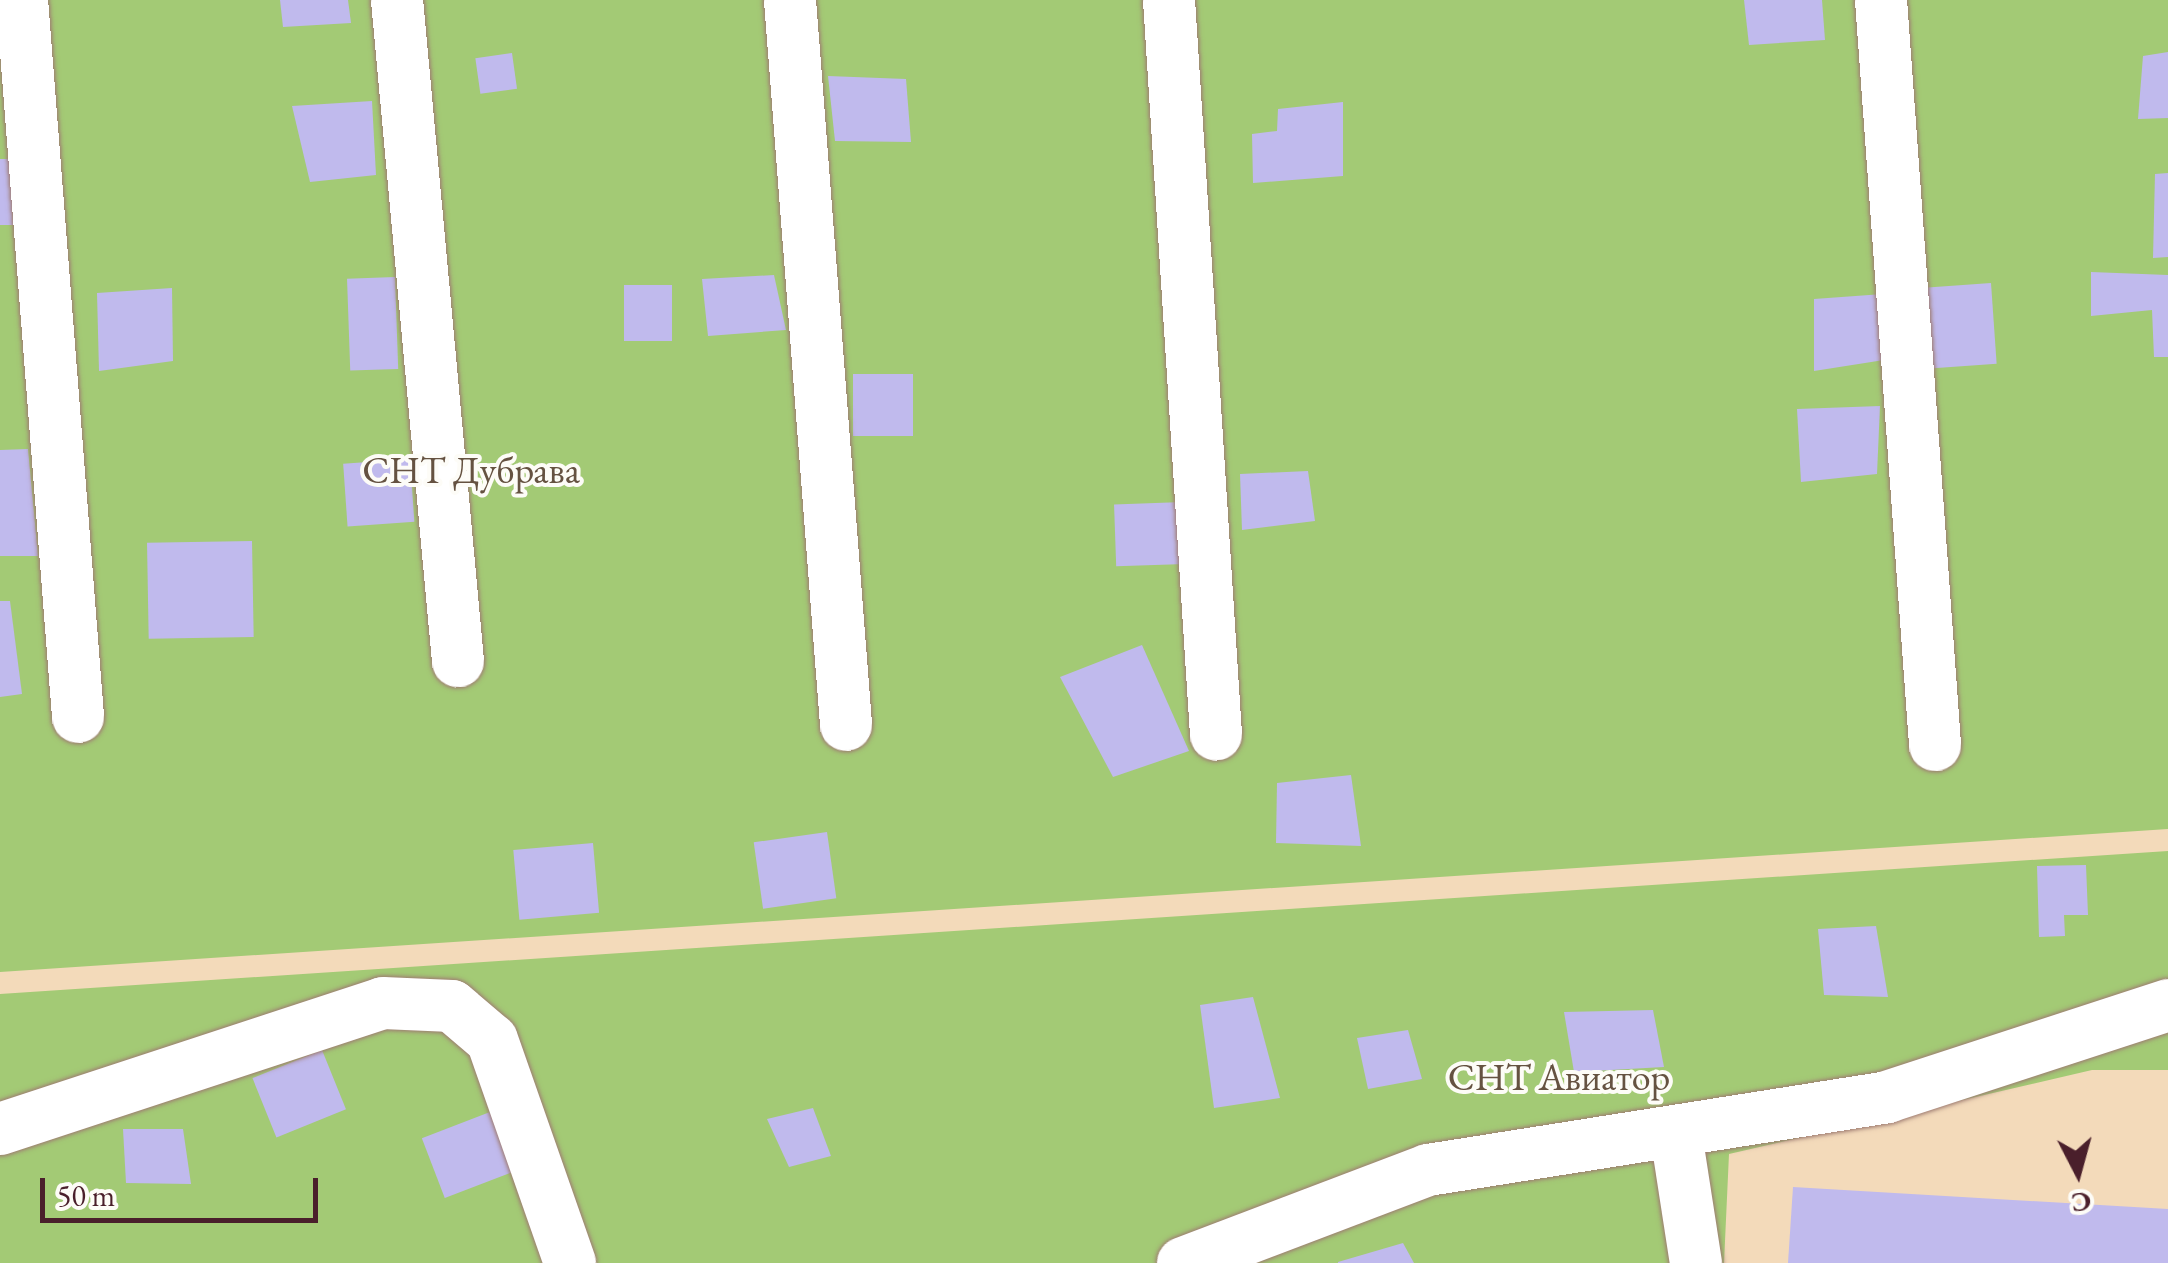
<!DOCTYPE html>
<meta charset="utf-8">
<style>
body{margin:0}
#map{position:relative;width:2168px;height:1263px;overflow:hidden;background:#f3daba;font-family:"EB Garamond",serif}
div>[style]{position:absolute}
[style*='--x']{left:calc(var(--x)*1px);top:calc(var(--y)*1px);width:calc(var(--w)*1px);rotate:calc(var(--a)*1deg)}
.green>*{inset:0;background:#a3ca75}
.building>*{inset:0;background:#c0baed;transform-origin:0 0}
.roads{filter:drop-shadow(0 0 2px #9e7c72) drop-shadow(0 0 2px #9e7c72)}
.minor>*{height:52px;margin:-26px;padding:0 26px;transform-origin:26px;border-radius:26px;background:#fff}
span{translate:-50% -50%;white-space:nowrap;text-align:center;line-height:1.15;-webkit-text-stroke:8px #fdfcf7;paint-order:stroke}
.park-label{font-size:38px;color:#655241}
.north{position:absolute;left:2028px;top:1123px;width:100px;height:100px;-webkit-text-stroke:8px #fdfcf7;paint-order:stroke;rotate:174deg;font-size:28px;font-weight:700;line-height:40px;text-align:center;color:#4a1f2b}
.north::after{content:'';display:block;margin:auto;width:35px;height:45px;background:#4a1f2b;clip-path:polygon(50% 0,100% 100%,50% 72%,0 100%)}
.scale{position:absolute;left:40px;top:1178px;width:278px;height:45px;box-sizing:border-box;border:5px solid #4a1f2b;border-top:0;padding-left:12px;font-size:30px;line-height:35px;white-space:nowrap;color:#4a1f2b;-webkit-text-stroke:8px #fdfcf7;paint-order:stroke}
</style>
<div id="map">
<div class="green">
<div style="clip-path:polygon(0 0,2168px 0,2168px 829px,0 972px)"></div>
<div style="clip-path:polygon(2168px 851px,2168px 1070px,2092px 1070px,1729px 1154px,1724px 1263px,0 1263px,0 994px)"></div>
</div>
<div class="building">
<div style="clip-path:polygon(280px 0,348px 0,351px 23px,283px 27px)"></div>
<div style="clip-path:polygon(1744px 0,1822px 0,1825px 40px,1749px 45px)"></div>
<div style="clip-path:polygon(2168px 52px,2168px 118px,2138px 119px,2143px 56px)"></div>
<div style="left:512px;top:53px;width:36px;height:37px;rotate:82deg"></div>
<div style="clip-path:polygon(828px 76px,906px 79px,911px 142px,835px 141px)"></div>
<div style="clip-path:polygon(372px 101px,376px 175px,310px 182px,292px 106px)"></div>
<div style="clip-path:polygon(1343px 102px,1343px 176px,1253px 183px,1252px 134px,1277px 131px,1278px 109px)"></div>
<div style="clip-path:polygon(0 159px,11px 159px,13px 225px,0 225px)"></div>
<div style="clip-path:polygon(2168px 173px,2168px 257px,2153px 258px,2155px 174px)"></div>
<div style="clip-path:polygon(2091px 272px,2168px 275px,2168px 357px,2154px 357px,2152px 310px,2091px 316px)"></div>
<div style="clip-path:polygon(774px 275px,786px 330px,708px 336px,702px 279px)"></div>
<div style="left:395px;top:277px;width:92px;height:48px;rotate:88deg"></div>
<div style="left:1991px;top:283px;width:81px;height:74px;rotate:86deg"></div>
<div style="left:624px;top:285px;width:48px;height:56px"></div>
<div style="clip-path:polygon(172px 288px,173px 361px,99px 371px,97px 293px)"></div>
<div style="clip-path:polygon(1883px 294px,1884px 360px,1814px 371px,1814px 299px)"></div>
<div style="left:853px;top:374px;width:60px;height:62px"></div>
<div style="clip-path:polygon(1880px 406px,1877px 474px,1801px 482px,1797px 409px)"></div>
<div style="clip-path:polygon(28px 449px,38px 556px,0 556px,0 450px)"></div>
<div style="left:410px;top:459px;width:63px;height:67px;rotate:86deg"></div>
<div style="clip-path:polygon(1308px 471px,1315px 521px,1242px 530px,1240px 474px)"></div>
<div style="left:1183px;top:502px;width:62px;height:69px;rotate:88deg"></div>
<div style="left:252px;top:541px;width:96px;height:105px;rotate:89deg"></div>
<div style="clip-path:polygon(0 601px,10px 601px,22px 694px,0 697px)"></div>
<div style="clip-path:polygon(1142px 645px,1189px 751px,1113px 777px,1060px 677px)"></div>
<div style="clip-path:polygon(1351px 775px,1361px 846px,1276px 843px,1277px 783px)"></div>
<div style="left:827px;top:832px;width:67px;height:74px;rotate:82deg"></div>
<div style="left:593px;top:843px;width:70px;height:80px;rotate:85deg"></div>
<div style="clip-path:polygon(2086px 865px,2088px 915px,2064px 915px,2065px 936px,2039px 937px,2037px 866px)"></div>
<div style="clip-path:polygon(1876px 926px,1888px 997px,1824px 995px,1818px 929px)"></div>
<div style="clip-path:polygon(1253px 997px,1280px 1098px,1214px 1108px,1200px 1005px)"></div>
<div style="clip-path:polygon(1653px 1010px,1664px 1067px,1574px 1072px,1564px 1012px)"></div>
<div style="clip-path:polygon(1408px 1030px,1422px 1079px,1368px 1089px,1357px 1038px)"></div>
<div style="left:322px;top:1050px;width:64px;height:75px;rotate:68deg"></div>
<div style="clip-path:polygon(813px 1108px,831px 1156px,789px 1167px,767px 1119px)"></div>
<div style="left:490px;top:1112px;width:64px;height:73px;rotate:69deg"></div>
<div style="clip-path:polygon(123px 1129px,183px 1129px,191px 1184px,126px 1183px)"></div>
<div style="clip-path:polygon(1793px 1187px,2168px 1209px,2168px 1263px,1788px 1263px)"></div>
<div style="clip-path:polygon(1403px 1243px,1414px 1263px,1338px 1263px,1338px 1262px)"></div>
</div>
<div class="roads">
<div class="minor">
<div style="--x:22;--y:0;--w:719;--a:85.53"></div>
<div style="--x:397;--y:0;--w:664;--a:84.73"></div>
<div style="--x:790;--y:0;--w:727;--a:85.58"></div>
<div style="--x:1169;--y:0;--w:736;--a:86.34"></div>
<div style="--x:1881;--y:0;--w:747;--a:85.85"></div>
<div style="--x:0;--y:1129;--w:403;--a:-18.2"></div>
<div style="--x:383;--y:1003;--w:69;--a:2.5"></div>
<div style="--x:452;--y:1006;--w:52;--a:40.4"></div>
<div style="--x:492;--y:1040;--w:236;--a:70.7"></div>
<div style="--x:1676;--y:1134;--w:131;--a:81.2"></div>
<div style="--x:1183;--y:1263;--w:262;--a:-20.8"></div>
<div style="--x:1428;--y:1170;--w:465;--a:-9"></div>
<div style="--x:1887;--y:1097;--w:296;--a:-18.1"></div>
</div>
</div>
<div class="park-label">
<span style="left:471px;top:470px">СНТ Дубрава</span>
<span style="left:1559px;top:1077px">СНТ Авиатор</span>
</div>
<div class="north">С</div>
<div class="scale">50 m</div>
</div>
